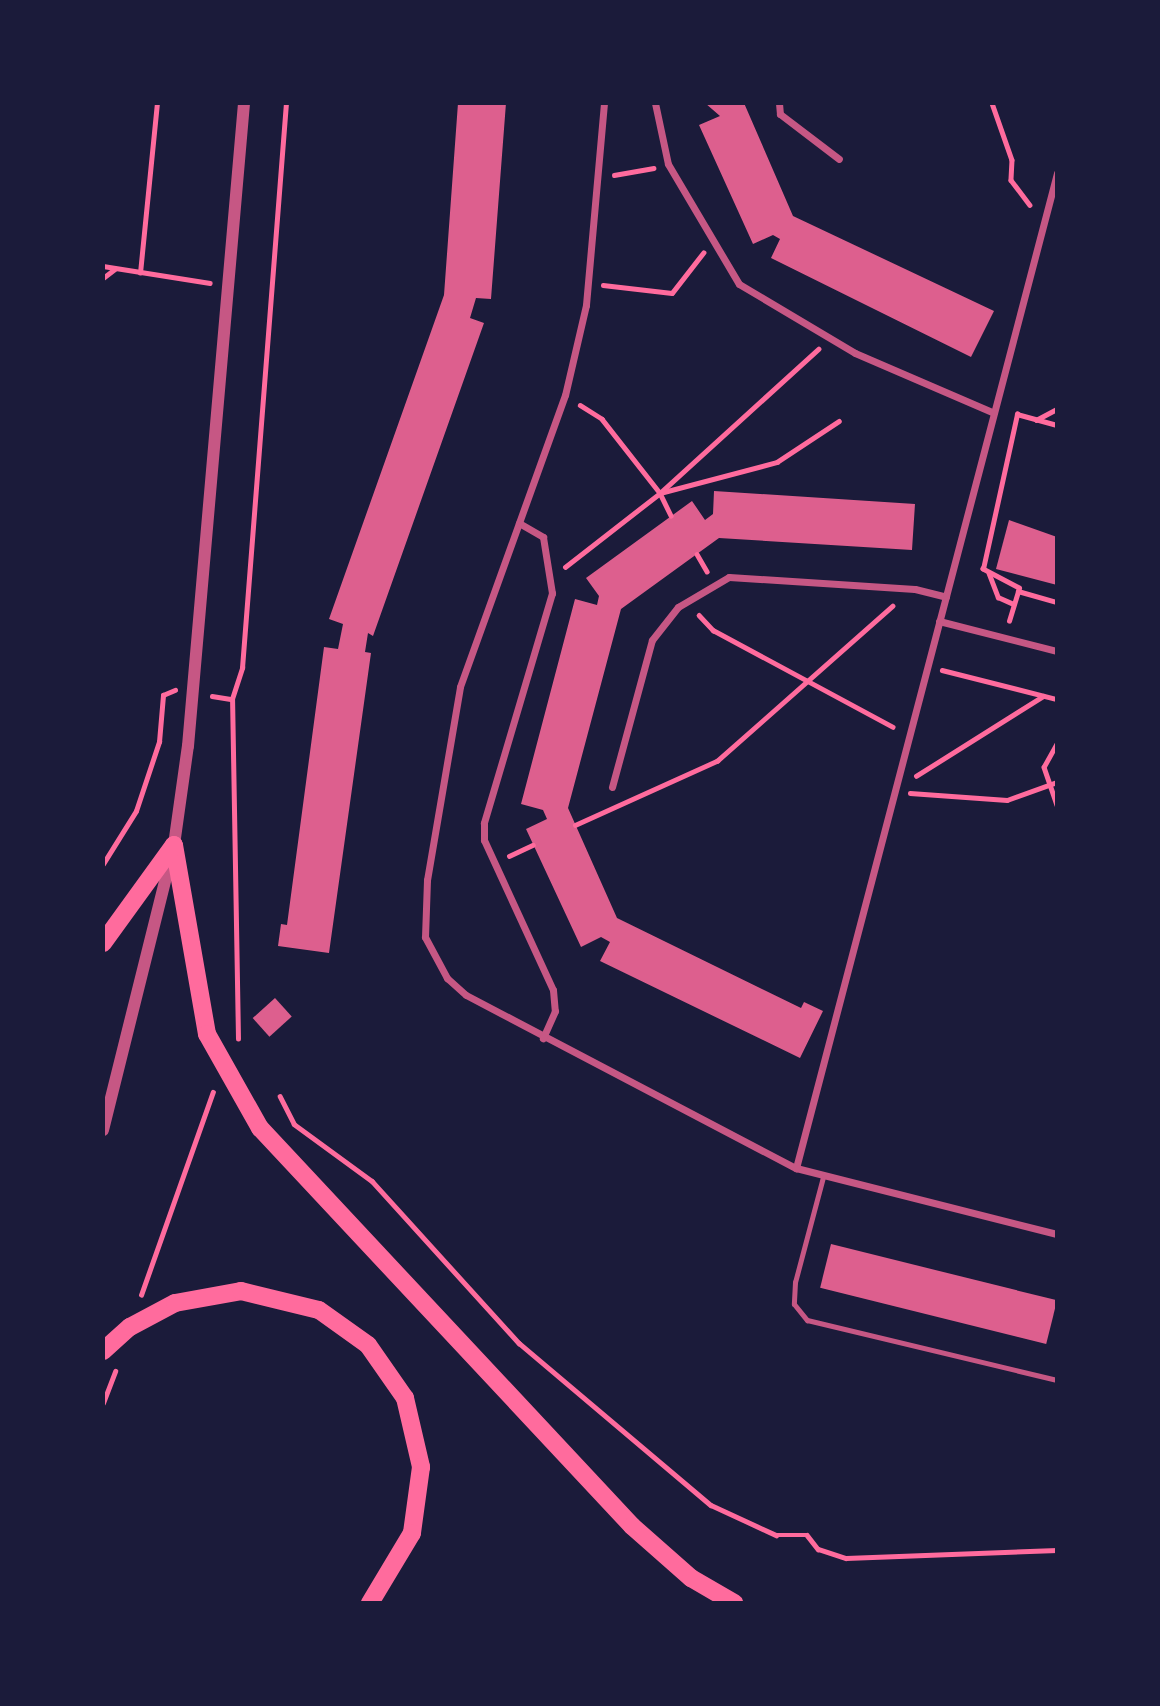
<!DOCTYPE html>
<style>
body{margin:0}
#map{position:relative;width:1160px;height:1706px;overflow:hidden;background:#1b1b3a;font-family:Barlow,sans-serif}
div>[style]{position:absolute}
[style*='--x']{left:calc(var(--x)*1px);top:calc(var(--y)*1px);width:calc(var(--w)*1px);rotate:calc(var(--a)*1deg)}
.building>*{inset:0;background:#dd5f8e;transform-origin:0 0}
.path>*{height:4.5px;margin:-2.25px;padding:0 2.25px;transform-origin:2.25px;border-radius:2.25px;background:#ff6b9d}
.service>*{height:5px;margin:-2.5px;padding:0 2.5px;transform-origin:2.5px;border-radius:2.5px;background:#c65784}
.minor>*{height:7px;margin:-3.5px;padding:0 3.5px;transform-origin:3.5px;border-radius:3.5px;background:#c65784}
.tertiary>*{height:12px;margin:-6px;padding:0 6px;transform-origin:6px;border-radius:6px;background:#c65784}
.primary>*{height:18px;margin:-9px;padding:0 9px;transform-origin:9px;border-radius:9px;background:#ff6b9d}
span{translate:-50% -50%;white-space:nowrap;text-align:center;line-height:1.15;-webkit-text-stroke:6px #1b1b3a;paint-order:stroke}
.frame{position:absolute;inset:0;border:105px solid #1b1b3a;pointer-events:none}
</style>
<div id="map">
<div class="building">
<div style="clip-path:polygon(458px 103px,506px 103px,491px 299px,476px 298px,470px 318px,484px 323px,373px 636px,368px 633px,365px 652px,371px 653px,329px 953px,278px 946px,281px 924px,287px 925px,324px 647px,338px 649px,343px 624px,329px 619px,444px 295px)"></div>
<div style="clip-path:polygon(705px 103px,744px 103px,793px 216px,994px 311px,971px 357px,771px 258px,780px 239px,773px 235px,753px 244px,699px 125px,720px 116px)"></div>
<div style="clip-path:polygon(714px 491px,915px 504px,912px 550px,719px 538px,621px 609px,568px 808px,617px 918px,801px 1008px,804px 1002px,823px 1011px,800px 1058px,600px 961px,610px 942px,601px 937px,581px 947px,526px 829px,547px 819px,543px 810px,521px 804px,575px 599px,597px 605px,599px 596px,586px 578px,692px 501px,705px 520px,713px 514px)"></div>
<div style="clip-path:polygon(1009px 520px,1057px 537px,1057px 585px,996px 569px)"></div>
<div style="left:275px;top:998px;width:25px;height:30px;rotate:48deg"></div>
<div style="left:831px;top:1244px;width:233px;height:45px;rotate:14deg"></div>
</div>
<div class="path">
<div style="--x:992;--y:103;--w:60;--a:70.7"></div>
<div style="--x:1012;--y:160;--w:20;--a:93"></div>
<div style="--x:1011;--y:180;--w:31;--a:53"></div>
<div style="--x:614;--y:175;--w:40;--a:-10"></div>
<div style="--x:103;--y:266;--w:108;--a:9"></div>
<div style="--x:140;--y:273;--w:171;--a:-84.3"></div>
<div style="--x:103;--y:278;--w:15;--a:-37"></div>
<div style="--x:603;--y:285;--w:69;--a:6.6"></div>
<div style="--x:672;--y:293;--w:51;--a:-52.2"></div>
<div style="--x:580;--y:405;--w:26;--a:32"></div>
<div style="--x:602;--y:419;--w:94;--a:51.9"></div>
<div style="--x:660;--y:493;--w:121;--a:-14.8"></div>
<div style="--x:777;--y:462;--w:74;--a:-33.5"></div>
<div style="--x:1017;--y:414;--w:41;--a:15.4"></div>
<div style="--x:1036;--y:420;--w:24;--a:-28"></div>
<div style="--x:660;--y:493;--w:25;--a:64"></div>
<div style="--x:697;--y:554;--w:20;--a:60"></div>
<div style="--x:565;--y:567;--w:120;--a:-37.9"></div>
<div style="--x:660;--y:493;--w:214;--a:-42.3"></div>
<div style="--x:989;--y:573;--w:26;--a:69"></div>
<div style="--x:998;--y:597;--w:17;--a:24"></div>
<div style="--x:1018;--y:591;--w:41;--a:15.8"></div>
<div style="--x:699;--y:615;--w:21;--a:47"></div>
<div style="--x:713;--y:630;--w:204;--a:28.3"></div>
<div style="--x:1009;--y:621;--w:34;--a:-73"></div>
<div style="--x:1019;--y:588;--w:41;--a:-152.2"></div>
<div style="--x:983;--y:569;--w:159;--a:-77.6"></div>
<div style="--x:942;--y:670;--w:119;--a:14.2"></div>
<div style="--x:212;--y:696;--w:20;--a:9"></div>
<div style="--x:1057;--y:744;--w:26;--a:119"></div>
<div style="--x:1044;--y:767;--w:40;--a:71.1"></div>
<div style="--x:916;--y:776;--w:150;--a:-32.2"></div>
<div style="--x:910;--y:793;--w:97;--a:4.1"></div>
<div style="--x:1007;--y:800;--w:53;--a:-19.8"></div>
<div style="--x:575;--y:825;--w:156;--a:-24.3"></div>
<div style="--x:717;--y:761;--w:234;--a:-41.5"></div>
<div style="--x:509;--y:856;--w:26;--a:-25"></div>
<div style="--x:103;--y:864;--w:62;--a:-58.1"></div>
<div style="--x:136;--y:811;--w:73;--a:-71.6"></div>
<div style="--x:159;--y:742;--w:47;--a:-85.1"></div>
<div style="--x:163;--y:695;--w:13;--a:-23"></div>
<div style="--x:238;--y:1039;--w:340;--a:-91"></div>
<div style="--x:232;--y:699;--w:33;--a:-72"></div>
<div style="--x:242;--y:668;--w:567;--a:-85.55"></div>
<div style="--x:280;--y:1096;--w:31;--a:63"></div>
<div style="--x:294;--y:1124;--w:97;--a:36.2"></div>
<div style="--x:372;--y:1181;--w:219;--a:47.8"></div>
<div style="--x:519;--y:1343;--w:251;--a:40.2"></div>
<div style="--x:711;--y:1505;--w:72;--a:24.8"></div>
<div style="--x:776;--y:1535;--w:31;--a:0"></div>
<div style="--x:807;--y:1535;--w:18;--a:52"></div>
<div style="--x:818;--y:1549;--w:29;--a:18"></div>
<div style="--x:846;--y:1558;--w:211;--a:-2.2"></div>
<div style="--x:141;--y:1295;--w:215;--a:-70.5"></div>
<div style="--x:103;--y:1403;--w:34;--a:-69"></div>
</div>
<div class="service">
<div style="--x:823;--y:1177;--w:109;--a:104.9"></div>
<div style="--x:795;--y:1282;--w:22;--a:93"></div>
<div style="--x:794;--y:1304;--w:21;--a:51"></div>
<div style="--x:807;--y:1320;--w:257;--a:13.5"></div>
</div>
<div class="minor">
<div style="--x:604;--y:103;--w:203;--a:95.1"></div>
<div style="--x:586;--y:305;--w:92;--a:103.1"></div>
<div style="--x:565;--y:395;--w:310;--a:109.8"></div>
<div style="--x:460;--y:687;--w:196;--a:99.7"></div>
<div style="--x:427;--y:880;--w:57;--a:92"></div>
<div style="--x:425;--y:937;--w:47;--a:61.8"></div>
<div style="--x:447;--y:978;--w:25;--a:42"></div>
<div style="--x:466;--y:995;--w:373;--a:27.7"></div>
<div style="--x:796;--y:1168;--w:269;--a:14.2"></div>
<div style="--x:655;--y:103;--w:62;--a:78"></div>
<div style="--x:668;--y:164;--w:139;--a:59.4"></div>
<div style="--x:739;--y:284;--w:135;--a:30.7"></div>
<div style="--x:855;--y:353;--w:151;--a:23.3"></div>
<div style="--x:779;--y:103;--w:11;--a:85"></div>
<div style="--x:780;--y:114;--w:74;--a:37.3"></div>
<div style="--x:519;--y:523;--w:28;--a:30"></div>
<div style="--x:543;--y:537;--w:57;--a:80.9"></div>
<div style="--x:552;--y:593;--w:240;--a:106.5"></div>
<div style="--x:484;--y:823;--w:17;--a:90"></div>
<div style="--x:484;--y:840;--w:165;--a:65.3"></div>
<div style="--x:553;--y:990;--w:21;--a:85"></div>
<div style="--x:555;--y:1011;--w:30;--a:114"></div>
<div style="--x:939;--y:621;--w:122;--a:14.3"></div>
<div style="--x:612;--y:787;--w:152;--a:-74.8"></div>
<div style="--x:652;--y:640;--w:42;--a:-51.8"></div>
<div style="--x:678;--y:607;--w:59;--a:-30.5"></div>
<div style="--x:729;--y:577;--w:186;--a:3.7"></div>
<div style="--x:915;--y:589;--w:32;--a:14"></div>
<div style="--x:796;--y:1168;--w:1029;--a:-75.3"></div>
</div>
<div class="tertiary">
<div style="--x:103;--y:1130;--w:294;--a:-76"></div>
<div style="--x:174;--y:845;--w:100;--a:-82"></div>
<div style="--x:188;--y:746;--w:645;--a:-85.02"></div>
</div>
<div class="primary">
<div style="--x:174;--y:845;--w:192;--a:80.1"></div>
<div style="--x:207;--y:1034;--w:108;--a:60.6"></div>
<div style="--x:260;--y:1128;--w:545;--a:46.93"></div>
<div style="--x:632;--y:1526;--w:79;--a:41.4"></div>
<div style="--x:691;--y:1578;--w:50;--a:30.2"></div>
<div style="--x:103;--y:943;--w:121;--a:-54.1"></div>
<div style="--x:103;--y:1351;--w:36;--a:-42"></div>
<div style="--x:130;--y:1327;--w:51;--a:-28.1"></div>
<div style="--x:175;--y:1303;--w:67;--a:-10.3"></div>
<div style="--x:241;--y:1291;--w:80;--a:13.7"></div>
<div style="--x:319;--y:1310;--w:60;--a:35.5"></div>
<div style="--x:368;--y:1345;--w:65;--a:55.1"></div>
<div style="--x:405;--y:1398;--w:71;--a:76.9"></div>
<div style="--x:421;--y:1467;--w:67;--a:97.8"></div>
<div style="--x:412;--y:1533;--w:82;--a:121"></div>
</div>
<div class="frame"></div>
</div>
